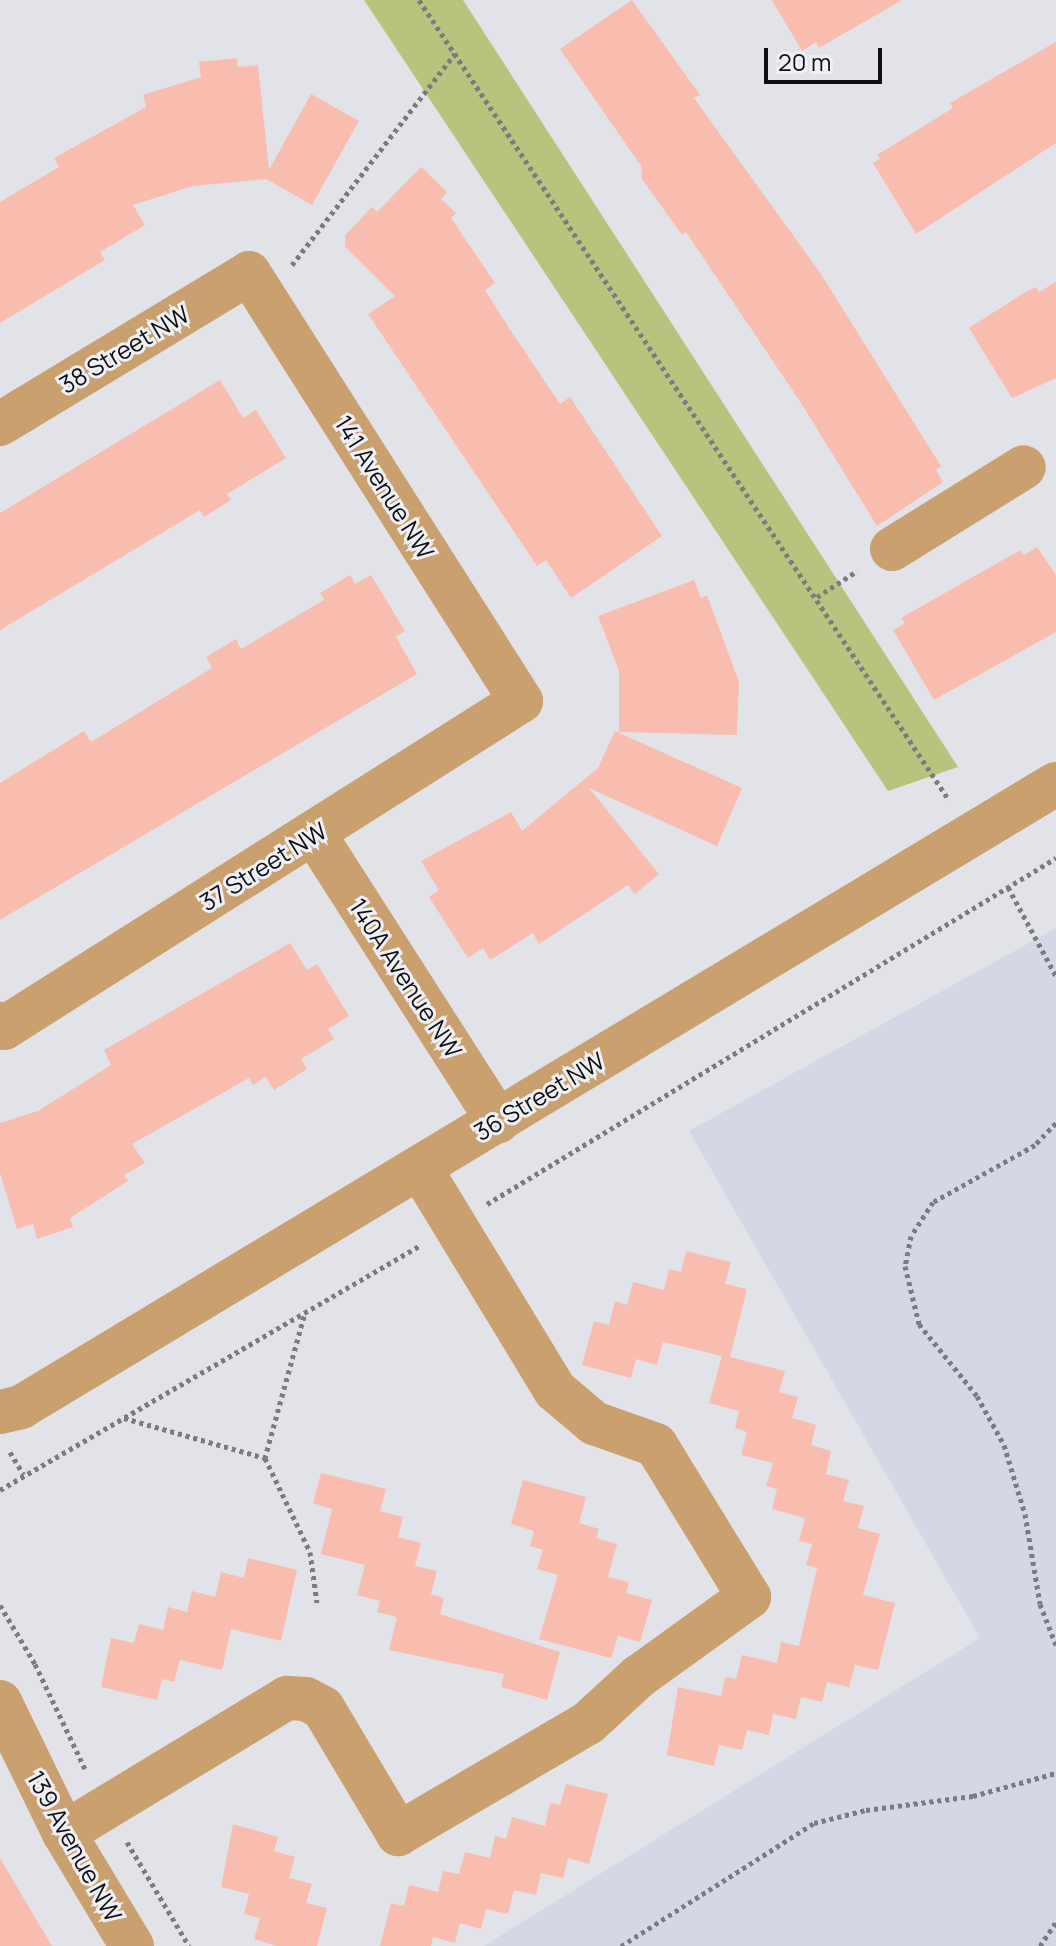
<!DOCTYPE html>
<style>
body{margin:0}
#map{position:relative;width:1056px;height:1946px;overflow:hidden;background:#e1e3e8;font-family:Manrope,sans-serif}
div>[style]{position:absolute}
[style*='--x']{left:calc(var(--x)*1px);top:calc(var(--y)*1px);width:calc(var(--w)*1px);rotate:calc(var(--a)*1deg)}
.built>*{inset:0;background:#d3d8e4}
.green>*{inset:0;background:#b7c47e}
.building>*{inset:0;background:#f9bdaf}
.path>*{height:5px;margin-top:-2.5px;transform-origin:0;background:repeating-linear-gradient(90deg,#7b7c80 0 4px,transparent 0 8px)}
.minor>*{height:44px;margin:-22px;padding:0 22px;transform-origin:22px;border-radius:22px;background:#caa06f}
span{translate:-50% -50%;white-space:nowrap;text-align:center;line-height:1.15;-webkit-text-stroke:6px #eef0f6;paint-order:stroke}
.street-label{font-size:24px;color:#0e0f11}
.scale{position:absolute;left:764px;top:48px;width:118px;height:36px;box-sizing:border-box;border:4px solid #0e0f11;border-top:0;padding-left:10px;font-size:24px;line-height:28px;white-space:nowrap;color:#0e0f11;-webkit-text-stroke:6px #eef0f6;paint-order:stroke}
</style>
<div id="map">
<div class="built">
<div style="clip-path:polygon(1056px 928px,1056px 1946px,484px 1946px,980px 1638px,689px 1131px)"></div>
</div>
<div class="green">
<div style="clip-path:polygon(364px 0,463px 0,958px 767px,888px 791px)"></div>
</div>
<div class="building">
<div style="clip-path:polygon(632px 0,700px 95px,694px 98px,821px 274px,941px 466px,936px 470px,943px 482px,877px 526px,801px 403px,686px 232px,682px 235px,642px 179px,641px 166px,560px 49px)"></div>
<div style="clip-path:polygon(772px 0,902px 0,819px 48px,816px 42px,802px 51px)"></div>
<div style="clip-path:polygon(1056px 42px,1056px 143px,916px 234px,873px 163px,880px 159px,877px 155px,953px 108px,950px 103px)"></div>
<div style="clip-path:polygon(237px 58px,238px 67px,258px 65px,269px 170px,311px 94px,359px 121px,312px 205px,266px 179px,193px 186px,133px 205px,145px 225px,100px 252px,105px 260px,0 323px,0 202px,59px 167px,54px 158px,146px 107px,143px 95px,201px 77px,199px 62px)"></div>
<div style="clip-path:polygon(421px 167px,447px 192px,441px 199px,456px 213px,451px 218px,495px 283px,485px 290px,509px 328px,560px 404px,570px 397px,662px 536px,571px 598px,546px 560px,537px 566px,368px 314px,395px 296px,345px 247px,345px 235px,372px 207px,377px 212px)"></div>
<div style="clip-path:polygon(1056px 282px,1056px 378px,1012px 398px,969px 328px,1027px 291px,1036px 287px,1039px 292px)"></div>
<div style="clip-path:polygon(220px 380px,243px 418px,256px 410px,286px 458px,227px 494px,231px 500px,204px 517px,200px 510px,0 630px,0 513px)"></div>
<div style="clip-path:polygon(1037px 547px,1056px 575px,1056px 632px,934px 700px,893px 630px,905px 623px,901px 618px,1020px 550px,1024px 555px)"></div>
<div style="clip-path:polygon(350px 575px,355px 584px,371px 575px,405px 631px,396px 637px,417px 674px,0 920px,0 783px,84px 731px,91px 742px,212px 668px,206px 657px,236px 639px,241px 649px,324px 600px,320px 593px)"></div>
<div style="clip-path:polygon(694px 580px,701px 598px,707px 595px,739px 682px,737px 735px,619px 732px,619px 671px,598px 616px)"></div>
<div style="clip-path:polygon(615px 731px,742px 788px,717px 846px,589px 788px,659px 874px,635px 894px,628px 885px,539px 944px,533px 933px,490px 960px,483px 948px,468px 958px,429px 897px,439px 890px,421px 861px,511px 812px,522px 831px,598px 768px)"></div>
<div style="clip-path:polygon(290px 943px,307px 970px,317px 964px,349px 1016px,328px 1029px,334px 1039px,301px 1059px,307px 1069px,274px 1090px,266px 1077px,253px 1085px,249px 1078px,132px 1144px,145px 1163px,124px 1175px,128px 1181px,70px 1218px,73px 1227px,37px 1239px,33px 1224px,17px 1229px,0 1173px,0 1123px,38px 1111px,111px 1065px,104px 1050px)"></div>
<div style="clip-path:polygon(686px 1251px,731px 1262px,725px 1284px,747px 1289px,730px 1357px,785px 1371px,779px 1392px,798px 1397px,792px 1418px,816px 1425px,811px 1445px,831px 1451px,826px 1474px,849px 1480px,843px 1501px,864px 1506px,858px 1528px,880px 1534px,863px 1595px,895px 1603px,878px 1670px,855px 1665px,849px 1687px,827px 1682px,822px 1702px,801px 1697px,796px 1719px,773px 1714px,769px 1735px,747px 1730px,742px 1750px,719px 1745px,714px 1766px,667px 1755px,678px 1687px,721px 1696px,725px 1677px,736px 1679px,742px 1655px,777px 1663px,781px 1642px,799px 1646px,817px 1568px,806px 1565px,812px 1544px,799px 1541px,805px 1518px,772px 1509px,777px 1489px,766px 1486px,773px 1463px,741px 1455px,747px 1432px,735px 1428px,739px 1411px,709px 1403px,722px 1356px,663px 1342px,657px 1365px,636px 1359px,631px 1378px,582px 1365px,594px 1321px,609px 1325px,615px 1301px,627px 1305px,633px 1282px,664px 1290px,669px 1269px,681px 1272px)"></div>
<div style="clip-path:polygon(321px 1473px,386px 1489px,380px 1511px,403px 1517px,398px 1537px,421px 1543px,415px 1566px,437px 1571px,431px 1594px,444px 1598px,440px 1614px,560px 1652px,547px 1700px,501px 1687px,504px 1674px,389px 1650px,397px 1617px,377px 1612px,380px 1601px,357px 1595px,365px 1565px,321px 1554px,332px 1509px,313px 1503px)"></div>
<div style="clip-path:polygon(523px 1480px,586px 1497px,579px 1523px,599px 1529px,596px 1538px,617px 1544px,608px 1577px,629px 1582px,626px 1593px,652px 1600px,640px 1642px,618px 1636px,611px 1658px,539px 1639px,558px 1575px,537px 1569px,543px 1550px,530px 1546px,534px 1531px,511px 1524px)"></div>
<div style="clip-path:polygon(248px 1558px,297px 1570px,281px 1641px,231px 1629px,222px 1670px,180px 1660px,174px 1682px,162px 1679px,157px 1700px,101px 1687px,111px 1638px,134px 1643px,139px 1624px,163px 1630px,168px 1607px,187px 1612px,192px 1591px,215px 1597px,221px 1572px,244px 1578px)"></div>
<div style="clip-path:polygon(566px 1784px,608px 1794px,589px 1864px,568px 1858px,563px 1878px,541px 1873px,536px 1895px,514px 1890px,508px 1914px,486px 1909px,481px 1929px,460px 1923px,455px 1943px,433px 1937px,431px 1946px,380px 1946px,391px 1903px,404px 1906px,409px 1885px,438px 1892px,443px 1871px,459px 1874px,465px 1852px,490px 1858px,495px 1836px,506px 1839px,512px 1817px,545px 1826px,550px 1803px,560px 1805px)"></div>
<div style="clip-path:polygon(233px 1824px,278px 1837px,274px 1851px,295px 1857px,289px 1878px,312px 1884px,306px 1903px,327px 1908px,317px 1946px,277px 1946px,254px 1939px,260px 1918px,244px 1914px,249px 1894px,221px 1887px)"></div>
<div style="clip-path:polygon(0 1858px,52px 1946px,0 1946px)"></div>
</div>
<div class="path">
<div style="--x:419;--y:0;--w:960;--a:56.48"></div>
<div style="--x:292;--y:265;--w:267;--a:-52.4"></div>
<div style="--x:817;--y:597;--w:48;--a:-33"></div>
<div style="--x:1008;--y:887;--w:101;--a:61.7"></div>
<div style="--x:1056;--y:1123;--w:30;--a:134"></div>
<div style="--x:1035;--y:1145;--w:117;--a:150.8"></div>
<div style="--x:933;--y:1202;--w:40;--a:122.9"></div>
<div style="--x:911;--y:1236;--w:31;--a:101"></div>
<div style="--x:905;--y:1266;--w:60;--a:76.4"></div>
<div style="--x:919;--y:1324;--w:92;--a:51.1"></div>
<div style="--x:977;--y:1396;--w:56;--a:61.1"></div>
<div style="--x:1004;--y:1445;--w:72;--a:73.1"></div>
<div style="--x:1025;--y:1514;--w:91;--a:80.5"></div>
<div style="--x:1040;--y:1604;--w:44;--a:68.7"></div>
<div style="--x:487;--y:1204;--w:666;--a:-31.3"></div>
<div style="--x:304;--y:1316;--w:147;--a:105.4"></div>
<div style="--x:265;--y:1458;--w:104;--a:64.4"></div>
<div style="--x:310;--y:1552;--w:51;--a:82.2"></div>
<div style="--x:124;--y:1418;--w:147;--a:15.8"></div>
<div style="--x:10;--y:1452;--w:26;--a:59"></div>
<div style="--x:0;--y:1490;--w:487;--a:-30.2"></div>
<div style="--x:0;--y:1605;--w:69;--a:59.3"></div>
<div style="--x:35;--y:1664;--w:119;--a:64.5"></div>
<div style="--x:127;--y:1842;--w:121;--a:59.2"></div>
<div style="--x:621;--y:1946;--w:229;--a:-32.5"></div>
<div style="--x:814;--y:1823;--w:54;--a:-14"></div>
<div style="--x:866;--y:1810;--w:108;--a:-7.5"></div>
<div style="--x:973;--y:1796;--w:86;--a:-15.5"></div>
<div style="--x:1040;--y:1946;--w:29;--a:-56"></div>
</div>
<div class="minor">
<div style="--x:0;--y:424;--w:291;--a:-31.2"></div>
<div style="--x:249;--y:273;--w:507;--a:57.56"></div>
<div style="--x:521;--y:701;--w:612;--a:147.69"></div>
<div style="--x:4;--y:1028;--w:6;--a:-135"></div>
<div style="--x:892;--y:549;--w:155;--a:-31.8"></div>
<div style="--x:315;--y:835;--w:340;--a:57.4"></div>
<div style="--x:0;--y:1412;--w:22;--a:-13"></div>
<div style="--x:21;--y:1407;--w:1208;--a:-31.05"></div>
<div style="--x:0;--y:1702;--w:146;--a:64"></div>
<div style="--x:64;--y:1833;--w:132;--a:59"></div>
<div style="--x:64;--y:1833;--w:261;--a:-31.2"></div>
<div style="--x:287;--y:1698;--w:19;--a:3"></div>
<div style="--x:306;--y:1699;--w:19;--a:28"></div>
<div style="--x:323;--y:1708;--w:147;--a:59.2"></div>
<div style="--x:398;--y:1834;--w:220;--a:-30.3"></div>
<div style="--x:588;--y:1723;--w:68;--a:-42.6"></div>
<div style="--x:638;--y:1677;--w:137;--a:-35.8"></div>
<div style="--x:749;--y:1597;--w:178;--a:-121.5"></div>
<div style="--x:656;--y:1445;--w:66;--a:-160.5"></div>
<div style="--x:594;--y:1423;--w:51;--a:-139.8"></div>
<div style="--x:555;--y:1390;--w:260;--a:-121.3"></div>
</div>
<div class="street-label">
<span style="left:124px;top:349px;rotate:-31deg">38 Street NW</span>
<span style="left:385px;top:487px;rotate:58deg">141 Avenue NW</span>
<span style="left:263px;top:866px;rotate:-32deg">37 Street NW</span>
<span style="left:406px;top:978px;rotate:57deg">140A Avenue NW</span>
<span style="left:539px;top:1096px;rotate:-31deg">36 Street NW</span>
<span style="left:75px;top:1846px;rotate:61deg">139 Avenue NW</span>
</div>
<div class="scale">20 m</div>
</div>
